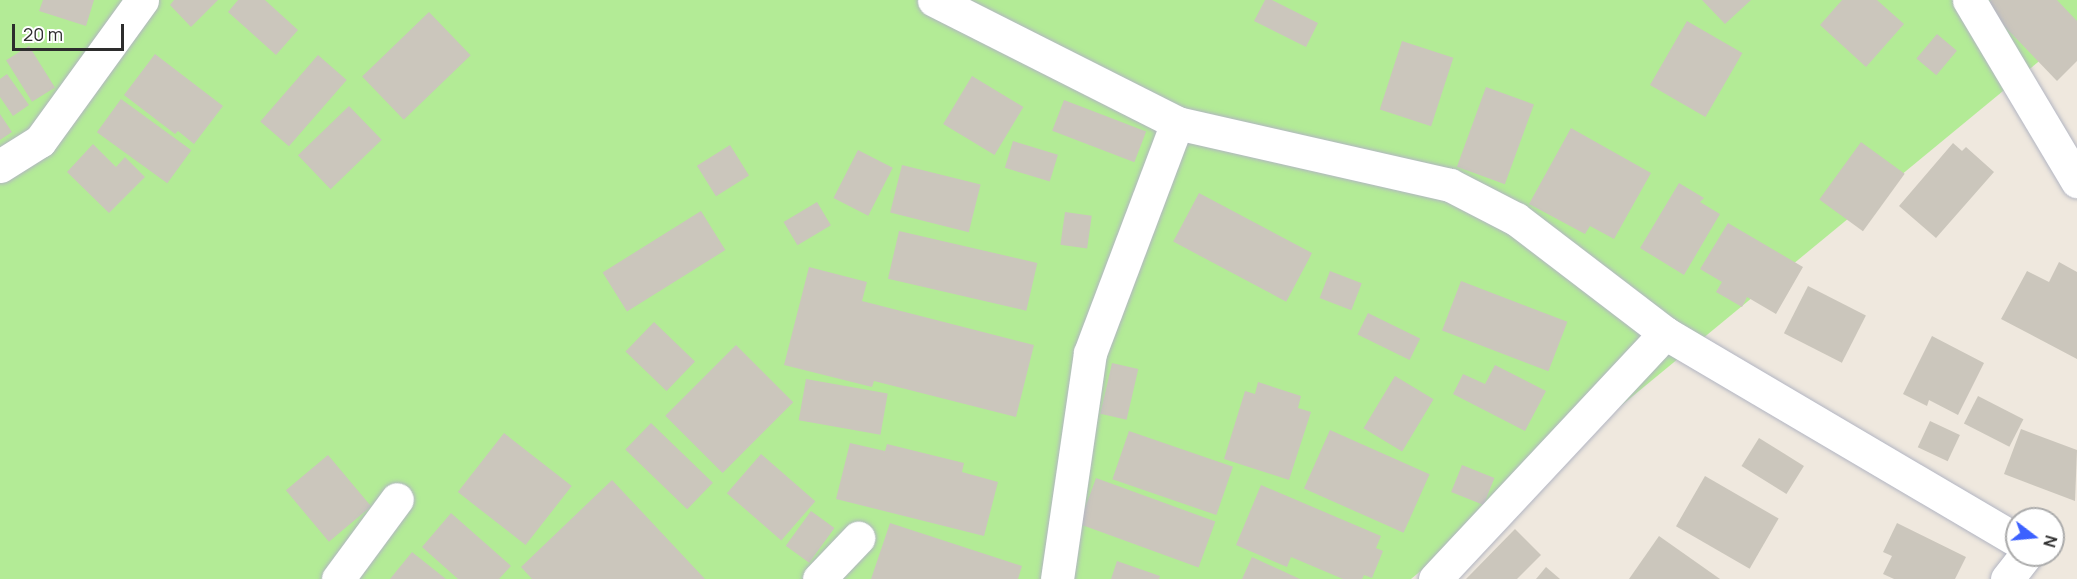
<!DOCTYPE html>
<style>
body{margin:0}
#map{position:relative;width:2077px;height:579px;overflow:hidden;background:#efe8de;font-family:Manrope,sans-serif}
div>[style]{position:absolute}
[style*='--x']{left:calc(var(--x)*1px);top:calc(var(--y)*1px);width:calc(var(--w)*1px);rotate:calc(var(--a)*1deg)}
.green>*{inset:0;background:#b3eb96}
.building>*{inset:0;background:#cbc6bc;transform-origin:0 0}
.roads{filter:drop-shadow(0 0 2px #b2b5c2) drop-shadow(0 0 2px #b2b5c2)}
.minor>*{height:33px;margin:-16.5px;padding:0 16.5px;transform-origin:16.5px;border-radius:16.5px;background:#fff}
span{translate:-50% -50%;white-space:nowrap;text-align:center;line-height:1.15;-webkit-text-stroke:6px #fff;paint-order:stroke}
.north{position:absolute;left:2005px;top:507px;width:60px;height:60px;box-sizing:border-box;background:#fff;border:2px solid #ababab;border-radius:50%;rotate:106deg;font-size:16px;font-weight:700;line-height:24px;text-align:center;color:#2d2d2d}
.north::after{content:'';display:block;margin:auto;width:21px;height:27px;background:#3c61ff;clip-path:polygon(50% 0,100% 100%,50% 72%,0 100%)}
.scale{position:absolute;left:12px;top:24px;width:112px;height:27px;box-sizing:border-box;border:3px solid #2d2d2d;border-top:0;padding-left:8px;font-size:18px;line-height:21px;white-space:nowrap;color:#2d2d2d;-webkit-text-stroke:4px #fff;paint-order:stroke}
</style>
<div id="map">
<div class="green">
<div style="clip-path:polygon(0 0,2077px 0,2077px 30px,1411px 579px,0 579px)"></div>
</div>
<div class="building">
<div style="clip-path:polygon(43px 0,94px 0,86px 26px,39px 11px)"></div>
<div style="clip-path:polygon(174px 0,218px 0,191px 27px,170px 5px)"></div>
<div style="clip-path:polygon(238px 0,265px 0,298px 30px,276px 55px,228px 12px)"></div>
<div style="clip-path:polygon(1265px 0,1272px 0,1318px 23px,1306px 47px,1254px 21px)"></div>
<div style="clip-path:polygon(1702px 0,1751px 0,1725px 24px)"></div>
<div style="clip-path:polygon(1842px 0,1877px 0,1904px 24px,1866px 67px,1820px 25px)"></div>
<div style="clip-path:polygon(1991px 0,2057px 0,2077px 21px,2077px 61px,2057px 81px,1985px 6px)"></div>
<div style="left:429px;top:12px;width:60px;height:93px;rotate:46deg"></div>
<div style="left:1687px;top:21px;width:64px;height:74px;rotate:30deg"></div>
<div style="left:1937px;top:34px;width:26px;height:32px;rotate:40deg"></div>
<div style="left:1402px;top:41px;width:54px;height:72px;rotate:18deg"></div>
<div style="left:29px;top:46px;width:49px;height:27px;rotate:58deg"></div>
<div style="clip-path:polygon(155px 54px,223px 106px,194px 144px,178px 131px,175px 134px,124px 95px)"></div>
<div style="left:318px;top:55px;width:38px;height:88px;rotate:41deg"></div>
<div style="clip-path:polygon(7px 74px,29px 105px,13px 116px,0 97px,0 79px)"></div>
<div style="left:972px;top:76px;width:60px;height:56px;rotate:31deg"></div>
<div style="left:1486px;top:87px;width:51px;height:85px;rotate:20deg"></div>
<div style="left:121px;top:99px;width:87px;height:41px;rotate:36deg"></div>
<div style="left:1064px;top:100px;width:88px;height:33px;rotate:21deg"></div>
<div style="left:349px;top:106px;width:47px;height:71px;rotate:46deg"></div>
<div style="clip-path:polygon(0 114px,12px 132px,0 140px)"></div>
<div style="clip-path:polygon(1571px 128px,1651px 173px,1614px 239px,1590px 226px,1585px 234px,1529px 204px)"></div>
<div style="left:1013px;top:141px;width:47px;height:28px;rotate:17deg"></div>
<div style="left:1861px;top:142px;width:54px;height:71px;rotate:36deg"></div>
<div style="clip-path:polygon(1953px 143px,1962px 151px,1966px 147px,1994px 172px,1936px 238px,1899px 206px)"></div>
<div style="clip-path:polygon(93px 144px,116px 167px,125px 157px,145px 177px,109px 213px,67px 172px)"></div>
<div style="left:730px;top:145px;width:36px;height:39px;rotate:58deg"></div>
<div style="left:858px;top:150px;width:39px;height:54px;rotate:27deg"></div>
<div style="left:902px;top:165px;width:81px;height:49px;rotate:14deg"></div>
<div style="clip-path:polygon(1679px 183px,1704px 198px,1700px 202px,1720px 214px,1684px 275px,1640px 248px)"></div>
<div style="left:1199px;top:193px;width:128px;height:55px;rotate:28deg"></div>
<div style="left:817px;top:202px;width:27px;height:39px;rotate:59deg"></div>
<div style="left:701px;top:211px;width:46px;height:116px;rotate:58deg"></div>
<div style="left:1065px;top:212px;width:27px;height:33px;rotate:8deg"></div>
<div style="clip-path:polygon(1728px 223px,1803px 267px,1776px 314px,1747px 297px,1742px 307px,1716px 292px,1722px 282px,1700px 269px)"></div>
<div style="left:899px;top:231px;width:142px;height:49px;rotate:13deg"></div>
<div style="clip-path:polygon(2059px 262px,2077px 272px,2077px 359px,2001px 319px,2027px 271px,2049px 282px)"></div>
<div style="clip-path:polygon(809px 267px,867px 282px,862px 301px,1034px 345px,1016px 417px,874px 381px,872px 387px,784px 365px)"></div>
<div style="left:1330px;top:271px;width:34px;height:29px;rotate:21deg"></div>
<div style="left:1461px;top:281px;width:114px;height:53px;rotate:21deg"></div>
<div style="left:1808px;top:286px;width:65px;height:53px;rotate:27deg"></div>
<div style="left:1368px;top:313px;width:58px;height:24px;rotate:26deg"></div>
<div style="left:654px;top:322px;width:57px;height:41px;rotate:44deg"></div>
<div style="clip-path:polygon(1932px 336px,1984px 363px,1958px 415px,1929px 400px,1927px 406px,1903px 394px)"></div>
<div style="left:736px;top:345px;width:81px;height:100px;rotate:45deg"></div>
<div style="left:1112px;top:363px;width:27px;height:52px;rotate:13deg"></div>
<div style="clip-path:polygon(1495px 365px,1546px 391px,1525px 431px,1453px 394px,1463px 374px,1485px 384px)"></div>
<div style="left:1395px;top:376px;width:45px;height:61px;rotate:31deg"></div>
<div style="left:806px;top:379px;width:83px;height:42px;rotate:10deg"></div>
<div style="clip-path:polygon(1258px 382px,1301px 396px,1298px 408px,1311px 412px,1289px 480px,1224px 459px,1245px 391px,1255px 394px)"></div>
<div style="left:1978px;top:396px;width:51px;height:31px;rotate:27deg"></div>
<div style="left:1930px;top:421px;width:33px;height:29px;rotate:25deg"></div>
<div style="left:651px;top:423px;width:86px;height:37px;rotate:44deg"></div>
<div style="clip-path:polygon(2021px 429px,2077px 450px,2075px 501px,2004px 474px)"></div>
<div style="left:1330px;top:430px;width:109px;height:64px;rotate:24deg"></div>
<div style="left:1129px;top:431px;width:110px;height:51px;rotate:19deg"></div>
<div style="left:504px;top:433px;width:86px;height:75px;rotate:38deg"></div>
<div style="left:1759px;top:438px;width:53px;height:33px;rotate:32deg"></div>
<div style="clip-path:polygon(850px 443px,885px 451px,887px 444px,964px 463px,962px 472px,998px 482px,984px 536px,836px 499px)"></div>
<div style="left:761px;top:454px;width:72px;height:52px;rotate:41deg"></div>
<div style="left:328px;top:455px;width:67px;height:55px;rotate:50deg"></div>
<div style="left:1462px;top:465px;width:35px;height:29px;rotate:22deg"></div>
<div style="left:1705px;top:476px;width:85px;height:58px;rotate:30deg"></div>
<div style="left:1096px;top:478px;width:127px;height:49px;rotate:20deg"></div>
<div style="clip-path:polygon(612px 480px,705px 579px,532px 579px,521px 567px)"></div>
<div style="clip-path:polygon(1261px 485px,1381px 536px,1376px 548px,1383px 551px,1372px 578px,1364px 575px,1362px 579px,1343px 579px,1291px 557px,1287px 567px,1236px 545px)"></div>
<div style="left:811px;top:511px;width:29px;height:43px;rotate:36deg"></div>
<div style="clip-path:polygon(451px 513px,511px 566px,499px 579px,458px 579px,422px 547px)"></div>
<div style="clip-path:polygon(890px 523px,1022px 566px,1018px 579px,871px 579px)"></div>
<div style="clip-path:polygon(1897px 523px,1966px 557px,1955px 579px,1894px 579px,1883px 574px,1892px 556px,1883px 552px)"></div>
<div style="clip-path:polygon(1515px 529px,1541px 555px,1517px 579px,1466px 579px)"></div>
<div style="clip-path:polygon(1659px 536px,1720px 579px,1629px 579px)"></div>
<div style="clip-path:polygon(412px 552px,446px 579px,390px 579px)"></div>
<div style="clip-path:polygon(1252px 557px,1300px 579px,1242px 579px)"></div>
<div style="clip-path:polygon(1117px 561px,1160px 576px,1159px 579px,1111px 579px)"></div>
<div style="clip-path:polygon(1546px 567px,1560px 579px,1536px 579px)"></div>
</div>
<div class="roads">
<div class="minor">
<div style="--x:934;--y:0;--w:272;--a:26.8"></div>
<div style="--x:1177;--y:123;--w:280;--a:12.8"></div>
<div style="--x:1450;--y:185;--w:74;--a:27.3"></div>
<div style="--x:1516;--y:219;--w:188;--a:37.4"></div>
<div style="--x:1665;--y:333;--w:408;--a:30.5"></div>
<div style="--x:1969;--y:0;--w:211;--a:59.2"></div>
<div style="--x:0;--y:166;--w:47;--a:-32"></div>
<div style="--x:40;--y:141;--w:174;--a:-54.1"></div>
<div style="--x:338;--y:579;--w:99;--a:-53.6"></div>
<div style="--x:819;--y:579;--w:57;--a:-46.4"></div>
<div style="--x:1057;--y:579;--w:228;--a:-81.7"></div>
<div style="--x:1090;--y:353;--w:246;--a:-69.3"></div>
<div style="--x:1435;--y:579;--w:337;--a:-46.9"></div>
<div style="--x:2007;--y:579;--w:31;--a:-52"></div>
</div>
</div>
<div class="north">N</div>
<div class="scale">20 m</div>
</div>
